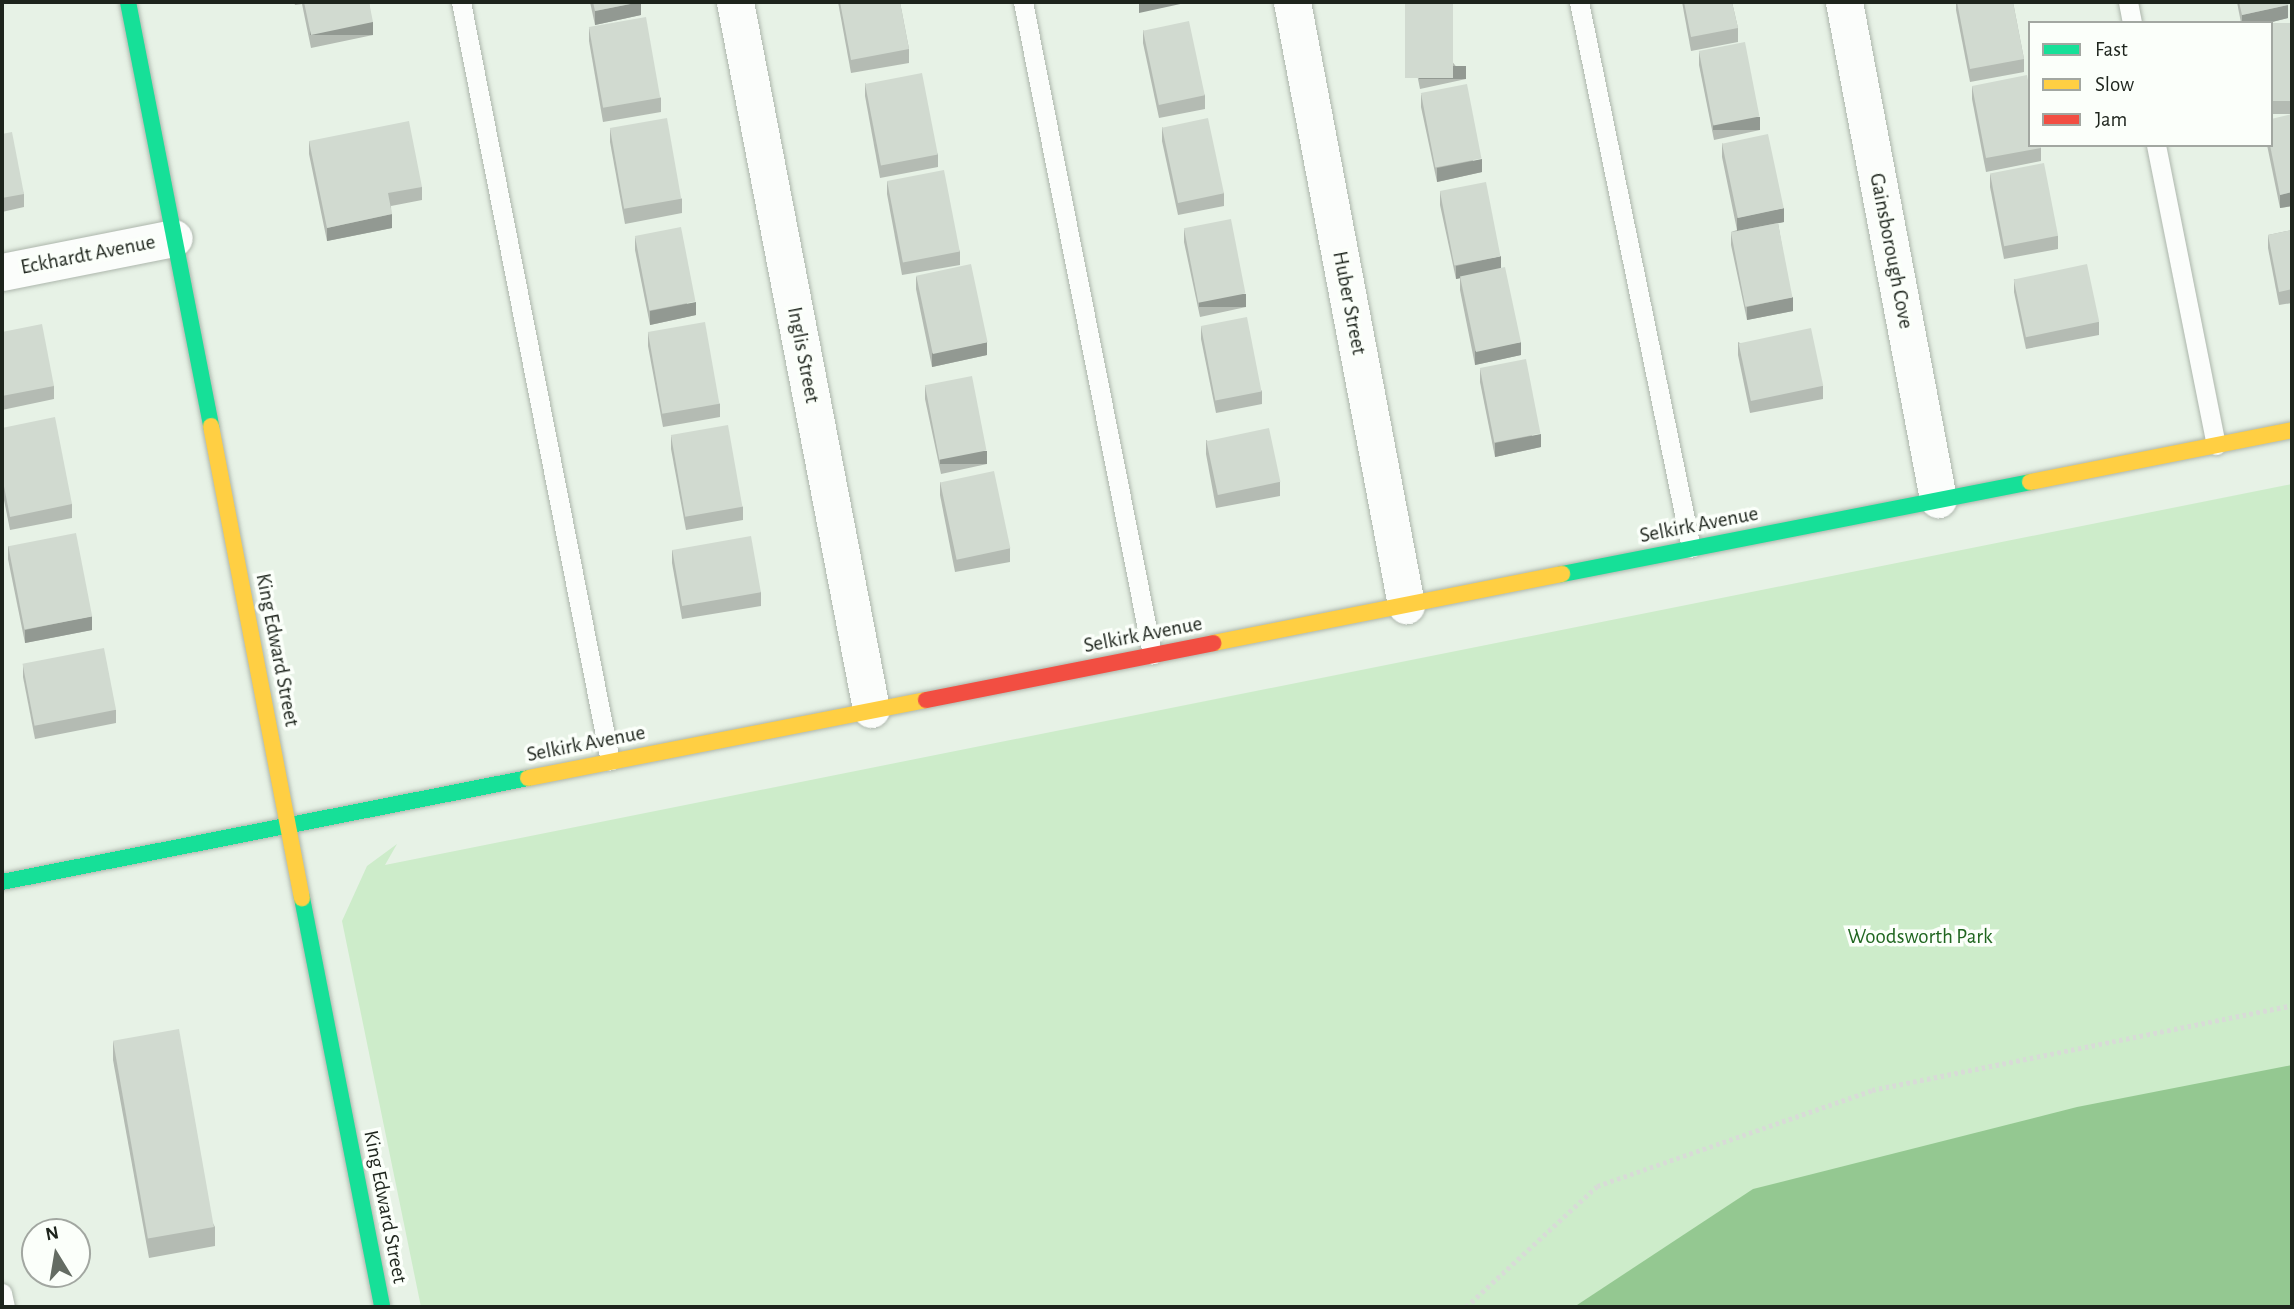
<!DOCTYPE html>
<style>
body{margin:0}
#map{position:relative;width:2294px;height:1309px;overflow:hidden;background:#e7f2e6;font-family:"Alegreya Sans",sans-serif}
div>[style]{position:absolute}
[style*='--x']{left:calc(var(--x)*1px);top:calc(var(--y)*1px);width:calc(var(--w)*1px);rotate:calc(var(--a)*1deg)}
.green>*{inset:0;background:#cdecca}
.water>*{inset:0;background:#94c891}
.path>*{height:4.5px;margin-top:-2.25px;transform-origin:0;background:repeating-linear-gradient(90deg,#d8dbd7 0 3.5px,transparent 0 7px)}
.roads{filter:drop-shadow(0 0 2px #adb6ac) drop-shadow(0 0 2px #adb6ac)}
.lane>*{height:19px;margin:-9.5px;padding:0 9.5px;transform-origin:9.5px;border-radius:9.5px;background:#fbfdfb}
.street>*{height:37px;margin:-18.5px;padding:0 18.5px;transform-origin:18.5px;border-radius:18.5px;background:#fbfdfb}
.fast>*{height:16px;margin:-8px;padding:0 8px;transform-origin:8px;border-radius:8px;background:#16e098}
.slow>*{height:16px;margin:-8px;padding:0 8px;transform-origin:8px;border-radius:8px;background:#ffcf43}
.jam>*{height:16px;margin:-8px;padding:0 8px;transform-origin:8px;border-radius:8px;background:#f24e42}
.wall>*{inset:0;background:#b4bbb3;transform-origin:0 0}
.shaded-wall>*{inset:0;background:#929992;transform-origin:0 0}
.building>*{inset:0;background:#d1dad0;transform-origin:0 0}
span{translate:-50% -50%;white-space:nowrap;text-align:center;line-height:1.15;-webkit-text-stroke:7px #fbfffa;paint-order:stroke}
.street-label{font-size:21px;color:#1d241c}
.park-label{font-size:21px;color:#206620}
.frame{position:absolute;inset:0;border:4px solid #1d241c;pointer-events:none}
.legend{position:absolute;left:2028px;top:21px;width:245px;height:126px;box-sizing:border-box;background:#fbfffa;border:2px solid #a2a7a1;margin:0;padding:9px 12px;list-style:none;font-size:21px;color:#1d241c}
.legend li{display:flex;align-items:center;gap:14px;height:35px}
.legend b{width:35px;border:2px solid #a2a7a1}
.north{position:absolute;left:21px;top:1218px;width:70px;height:70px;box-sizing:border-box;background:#fbfffa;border:2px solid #a2a7a1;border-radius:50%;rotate:349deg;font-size:19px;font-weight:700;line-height:28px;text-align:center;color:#1d241c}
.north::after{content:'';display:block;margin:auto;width:24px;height:32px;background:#646c63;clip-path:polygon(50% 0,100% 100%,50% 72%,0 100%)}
</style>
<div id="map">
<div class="green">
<div style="clip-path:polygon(2292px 484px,2292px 1307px,421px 1307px,342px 921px,367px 866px,397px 844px,385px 865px)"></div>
</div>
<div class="water">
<div style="clip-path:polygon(2292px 1065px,2292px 1307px,1574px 1307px,1753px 1189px,2077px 1107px)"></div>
</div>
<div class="path">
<div style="--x:1466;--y:1307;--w:178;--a:-42.7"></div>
<div style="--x:1597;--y:1186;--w:291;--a:-19.2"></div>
<div style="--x:1872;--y:1090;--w:429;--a:-11.4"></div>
</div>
<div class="roads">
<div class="lane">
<div style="--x:461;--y:2;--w:773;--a:78.89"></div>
<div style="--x:1023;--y:2;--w:665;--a:78.81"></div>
<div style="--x:1579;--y:2;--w:557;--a:78.41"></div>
<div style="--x:2128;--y:2;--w:21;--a:79"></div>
<div style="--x:2156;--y:145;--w:306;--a:78.7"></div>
<div style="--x:2;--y:1293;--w:14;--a:78"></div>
</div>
<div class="street">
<div style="--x:735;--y:2;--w:720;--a:79.11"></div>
<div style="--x:1292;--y:2;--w:614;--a:79.29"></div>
<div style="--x:1844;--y:2;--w:506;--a:79.29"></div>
<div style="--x:2;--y:272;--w:175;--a:-11.2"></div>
</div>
<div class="fast">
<div style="--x:128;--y:2;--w:432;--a:78.9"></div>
<div style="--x:1562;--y:574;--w:477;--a:-11.1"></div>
<div style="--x:2;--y:882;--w:536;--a:-11.18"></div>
<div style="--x:302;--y:898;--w:417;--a:78.9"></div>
</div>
<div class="slow">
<div style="--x:211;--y:426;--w:481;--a:79.1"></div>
<div style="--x:2030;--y:482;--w:267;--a:-11.2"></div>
<div style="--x:1213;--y:643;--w:356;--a:-11.2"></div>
<div style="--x:528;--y:778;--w:406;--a:-11.1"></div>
</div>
<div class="jam">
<div style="--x:926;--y:700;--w:293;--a:-11.2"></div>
</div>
</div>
<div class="wall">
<div style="clip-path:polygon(294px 2px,369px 2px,373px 35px,311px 48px,302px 4px,295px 5px)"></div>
<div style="clip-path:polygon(590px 2px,641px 2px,641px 15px,595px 25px)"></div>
<div style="clip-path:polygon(838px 2px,900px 2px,909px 49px,909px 63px,851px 73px)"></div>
<div style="clip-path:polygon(1405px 2px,1466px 79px,1420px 89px,1405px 14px)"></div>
<div style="clip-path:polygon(1682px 2px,1732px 2px,1738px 28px,1738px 42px,1691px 51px)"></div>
<div style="clip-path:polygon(1956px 2px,2013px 2px,2024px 59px,2024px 72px,1970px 82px,1956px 10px)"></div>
<div style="clip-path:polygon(2237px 2px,2287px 2px,2288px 18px,2268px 23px,2241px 23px)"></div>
<div style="left:2292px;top:23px;width:91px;height:22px;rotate:90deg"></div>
<div style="clip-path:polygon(589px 28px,661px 98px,661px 112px,603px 122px,589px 41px)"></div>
<div style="clip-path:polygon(1143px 30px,1205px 95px,1205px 109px,1159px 118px,1143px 43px)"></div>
<div style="clip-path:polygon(1699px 52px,1760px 130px,1714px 140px,1699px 65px)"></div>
<div style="clip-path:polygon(865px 83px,938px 154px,938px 167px,880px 178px,865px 96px)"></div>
<div style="clip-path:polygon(1972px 86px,2041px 148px,2041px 161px,1986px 172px,1972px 99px)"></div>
<div style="clip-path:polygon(1421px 94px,1482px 172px,1437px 182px,1421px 107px)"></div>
<div style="clip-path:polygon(2292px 114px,2292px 206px,2280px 208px,2267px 145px,2271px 145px)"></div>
<div style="clip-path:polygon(1162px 127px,1224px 193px,1224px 206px,1178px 215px,1162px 141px)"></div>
<div style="clip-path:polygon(610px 129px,682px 199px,682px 213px,625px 224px,610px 142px)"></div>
<div style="clip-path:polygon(2px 134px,24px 194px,24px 207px,2px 212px)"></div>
<div style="clip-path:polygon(309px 141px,422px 187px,422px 200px,391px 206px,392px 228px,327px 241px,309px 154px)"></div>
<div style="clip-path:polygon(1722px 143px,1784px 222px,1778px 223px,1793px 311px,1747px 320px,1731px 245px,1731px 232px,1737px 230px,1722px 157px)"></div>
<div style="clip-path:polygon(1990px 174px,2058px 236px,2058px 249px,2004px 259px,1990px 187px)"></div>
<div style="clip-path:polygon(887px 181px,960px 251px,960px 265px,902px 275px,887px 194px)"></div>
<div style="clip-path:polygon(1440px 191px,1501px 268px,1521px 355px,1475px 365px,1460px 290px,1460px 278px,1456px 279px,1440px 205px)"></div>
<div style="clip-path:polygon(1184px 229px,1246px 307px,1200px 317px,1184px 242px)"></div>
<div style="clip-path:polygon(2292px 230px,2292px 303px,2279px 305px,2268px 248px,2268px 235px)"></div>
<div style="clip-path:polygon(635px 237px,696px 315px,650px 325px,635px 250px)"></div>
<div style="clip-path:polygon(916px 276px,987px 355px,932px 367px,916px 289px)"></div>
<div style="clip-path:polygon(2014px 279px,2099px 322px,2099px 335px,2026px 349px,2014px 292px)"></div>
<div style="clip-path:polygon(1201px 326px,1262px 391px,1262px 404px,1216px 413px,1201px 339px)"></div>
<div style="clip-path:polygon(2px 332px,54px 386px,54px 399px,2px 410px)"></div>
<div style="clip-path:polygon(648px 332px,720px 404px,720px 417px,663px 427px,648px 346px)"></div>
<div style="clip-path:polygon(1738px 342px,1823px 386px,1823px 399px,1750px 413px,1738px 355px)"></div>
<div style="clip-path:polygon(1480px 369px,1541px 447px,1495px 457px,1480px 382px)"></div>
<div style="clip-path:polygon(925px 386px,987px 464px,941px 474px,925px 399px)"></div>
<div style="clip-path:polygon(2px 428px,72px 504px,72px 518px,10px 530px,2px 490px)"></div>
<div style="clip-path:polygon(671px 436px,743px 507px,743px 520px,686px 530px,671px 449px)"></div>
<div style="clip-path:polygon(1206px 440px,1280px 482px,1280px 496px,1216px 508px,1206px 454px)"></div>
<div style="clip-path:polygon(940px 482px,1010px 548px,1010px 562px,955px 572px,940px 495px)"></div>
<div style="clip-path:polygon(8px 546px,92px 630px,25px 643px,8px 559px)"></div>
<div style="clip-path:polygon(672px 550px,761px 592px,761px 606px,682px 619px,672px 563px)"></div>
<div style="clip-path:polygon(23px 664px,116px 710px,116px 723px,35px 739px,23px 677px)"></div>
<div style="clip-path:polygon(113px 1041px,215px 1227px,215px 1246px,149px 1258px,113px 1060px)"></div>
</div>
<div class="shaded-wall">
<div style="clip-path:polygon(641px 2px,641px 15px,595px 25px,595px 11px)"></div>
<div style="clip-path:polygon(1139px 2px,1185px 2px,1185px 3px,1139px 13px)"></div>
<div style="clip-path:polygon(2288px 5px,2288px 18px,2268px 23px,2242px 23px,2242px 15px)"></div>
<div style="left:373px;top:22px;width:13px;height:63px;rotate:90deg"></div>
<div style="left:1466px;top:66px;width:13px;height:47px;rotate:90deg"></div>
<div style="left:1760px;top:117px;width:13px;height:47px;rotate:90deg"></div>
<div style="clip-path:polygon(1482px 159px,1482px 172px,1437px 182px,1437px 168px)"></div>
<div style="clip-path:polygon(2292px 192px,2292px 206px,2280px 208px,2280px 195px)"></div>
<div style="clip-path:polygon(1784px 208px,1784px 222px,1737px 231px,1737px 218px)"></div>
<div style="clip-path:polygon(392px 214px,392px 228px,327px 241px,327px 228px)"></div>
<div style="clip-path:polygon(1501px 256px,1501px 270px,1456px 279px,1456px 266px)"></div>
<div style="left:1246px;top:294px;width:13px;height:47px;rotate:90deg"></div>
<div style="clip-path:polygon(1793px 297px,1793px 311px,1747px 320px,1747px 307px)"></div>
<div style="clip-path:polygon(696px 302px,696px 315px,650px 325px,650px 311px)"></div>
<div style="clip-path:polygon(987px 342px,987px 355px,932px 367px,932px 353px)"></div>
<div style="clip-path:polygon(1521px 342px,1521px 355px,1475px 365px,1475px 351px)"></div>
<div style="clip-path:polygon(1541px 434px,1541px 447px,1495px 457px,1495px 443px)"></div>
<div style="left:987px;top:451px;width:13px;height:47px;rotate:90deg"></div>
<div style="clip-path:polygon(92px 616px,92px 630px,25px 643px,25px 630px)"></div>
</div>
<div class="building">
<div style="clip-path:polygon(304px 2px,369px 2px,373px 22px,311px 35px)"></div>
<div style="clip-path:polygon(593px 2px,640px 2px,595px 11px)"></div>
<div style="clip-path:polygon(840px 2px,900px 2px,909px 49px,851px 60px)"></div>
<div style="left:1405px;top:2px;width:48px;height:76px"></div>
<div style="clip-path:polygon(1684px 2px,1732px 2px,1738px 28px,1691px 37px)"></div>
<div style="clip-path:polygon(1957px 2px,2013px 2px,2024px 59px,1970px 69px)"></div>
<div style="clip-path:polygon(2239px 2px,2287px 2px,2288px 5px,2242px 15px)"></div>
<div style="left:646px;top:17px;width:82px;height:58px;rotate:80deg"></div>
<div style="left:1189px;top:21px;width:76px;height:47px;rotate:78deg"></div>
<div style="left:2292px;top:23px;width:78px;height:22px;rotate:90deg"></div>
<div style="left:1745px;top:42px;width:76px;height:47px;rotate:79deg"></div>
<div style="left:922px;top:73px;width:83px;height:58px;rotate:79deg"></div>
<div style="clip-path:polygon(2027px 75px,2030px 91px,2030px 145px,2040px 145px,2041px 148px,1986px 158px,1972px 86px)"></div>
<div style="left:1467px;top:84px;width:76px;height:47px;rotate:79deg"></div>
<div style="clip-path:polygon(2292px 114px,2292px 192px,2280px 195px,2270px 145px,2271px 145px,2271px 119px)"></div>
<div style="left:667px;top:118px;width:82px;height:58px;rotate:80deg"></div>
<div style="left:1208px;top:118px;width:77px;height:47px;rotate:78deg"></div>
<div style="clip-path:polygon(409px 121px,422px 187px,388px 193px,392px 214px,327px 228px,309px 141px)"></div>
<div style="clip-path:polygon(12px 132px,24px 194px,2px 198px,2px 134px)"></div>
<div style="left:1768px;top:134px;width:76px;height:47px;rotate:78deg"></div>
<div style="left:2044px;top:163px;width:74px;height:55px;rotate:79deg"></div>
<div style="left:944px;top:170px;width:83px;height:58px;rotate:79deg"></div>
<div style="left:1486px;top:182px;width:76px;height:47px;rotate:79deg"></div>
<div style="left:1231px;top:219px;width:76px;height:48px;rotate:79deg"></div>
<div style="left:1778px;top:223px;width:76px;height:48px;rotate:79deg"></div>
<div style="left:681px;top:227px;width:76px;height:47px;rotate:79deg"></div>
<div style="clip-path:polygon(2292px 230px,2292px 289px,2279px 292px,2268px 235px)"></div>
<div style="left:971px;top:264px;width:80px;height:56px;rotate:78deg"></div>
<div style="left:2087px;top:264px;width:59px;height:75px;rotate:78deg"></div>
<div style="left:1505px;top:267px;width:77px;height:46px;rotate:78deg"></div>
<div style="left:1247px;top:317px;width:76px;height:47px;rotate:79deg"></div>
<div style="left:705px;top:322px;width:83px;height:58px;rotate:80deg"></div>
<div style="clip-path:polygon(42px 324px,54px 386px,2px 396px,2px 332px)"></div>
<div style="left:1811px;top:328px;width:59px;height:74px;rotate:78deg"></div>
<div style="left:1526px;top:359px;width:76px;height:47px;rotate:79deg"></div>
<div style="left:972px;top:376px;width:76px;height:48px;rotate:79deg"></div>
<div style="clip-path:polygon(55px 417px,72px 504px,10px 517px,2px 476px,2px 428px)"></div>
<div style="left:728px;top:425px;width:83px;height:58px;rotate:80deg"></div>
<div style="left:1269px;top:428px;width:55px;height:64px;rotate:78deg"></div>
<div style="left:994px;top:471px;width:79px;height:55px;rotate:78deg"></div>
<div style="left:76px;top:533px;width:85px;height:69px;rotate:79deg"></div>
<div style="left:751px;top:536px;width:57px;height:80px;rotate:80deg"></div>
<div style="left:104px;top:648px;width:63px;height:83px;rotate:79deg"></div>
<div style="left:179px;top:1029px;width:201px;height:67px;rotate:80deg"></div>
</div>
<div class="street-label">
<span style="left:1891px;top:251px;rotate:79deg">Gainsborough Cove</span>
<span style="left:88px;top:255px;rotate:-11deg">Eckhardt Avenue</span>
<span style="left:1349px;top:303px;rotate:79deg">Huber Street</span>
<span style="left:803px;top:355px;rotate:79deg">Inglis Street</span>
<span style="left:1699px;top:525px;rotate:-11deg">Selkirk Avenue</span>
<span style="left:1143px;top:635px;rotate:-11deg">Selkirk Avenue</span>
<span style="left:277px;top:650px;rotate:79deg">King Edward Street</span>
<span style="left:586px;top:744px;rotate:-11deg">Selkirk Avenue</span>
<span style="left:385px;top:1207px;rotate:79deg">King Edward Street</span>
</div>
<div class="park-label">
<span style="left:1920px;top:937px">Woodsworth Park</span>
</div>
<div class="frame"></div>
<ul class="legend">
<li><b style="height:9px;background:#16e098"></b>Fast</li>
<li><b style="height:9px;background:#ffcf43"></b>Slow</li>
<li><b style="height:9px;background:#f24e42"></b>Jam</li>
</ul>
<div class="north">N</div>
</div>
